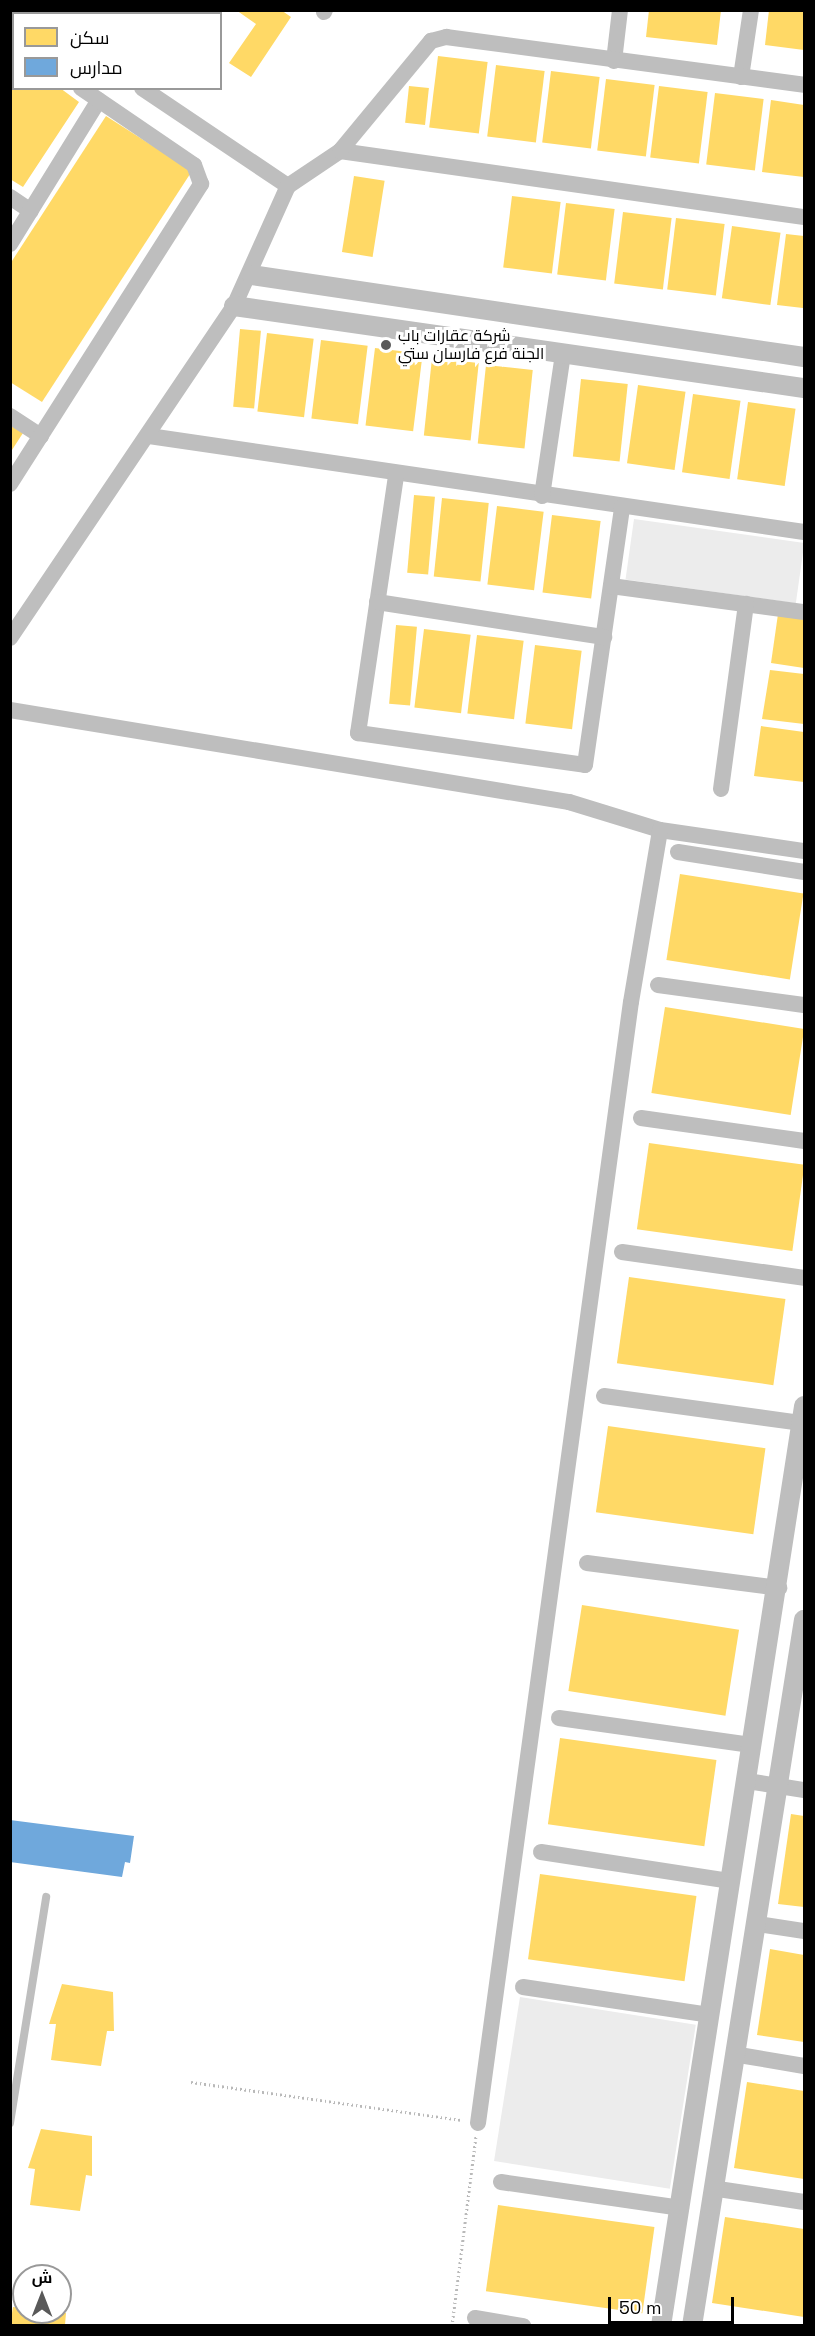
<!DOCTYPE html>
<meta charset="utf-8">
<style>
body{margin:0}
#map{position:relative;width:815px;height:2336px;overflow:hidden;background:#fff;font-family:"Space Grotesk",Cairo,sans-serif}
div>[style]{position:absolute}
[style*='--x']{left:calc(var(--x)*1px);top:calc(var(--y)*1px);width:calc(var(--w)*1px);rotate:calc(var(--a)*1deg)}
.green>*{inset:0;background:#ececec;transform-origin:0 0}
.homes>*{inset:0;background:#ffd966;transform-origin:0 0}
.schools>*{inset:0;background:#6fa8dc}
.path>*{height:3px;margin-top:-1.5px;transform-origin:0;background:repeating-linear-gradient(90deg,#b9b9b9 0 1.5px,transparent 0 4.5px)}
.service>*{height:8px;margin:-4px;padding:0 4px;transform-origin:4px;border-radius:4px;background:#bebebe}
.minor>*{height:16px;margin:-8px;padding:0 8px;transform-origin:8px;border-radius:8px;background:#bebebe}
.tertiary>*{height:20px;margin:-10px;padding:0 10px;transform-origin:10px;border-radius:10px;background:#bebebe}
.dots>*{width:16px;height:16px;translate:-50% -50%;box-sizing:border-box;border:3px solid #fff;border-radius:50%}
span{translate:-50% -50%;white-space:nowrap;text-align:center;line-height:1.15;-webkit-text-stroke:6px #fff;paint-order:stroke}
.poi-label{font-size:16px;color:#000}
.left{translate:0 -50%;text-align:left}
.frame{position:absolute;inset:0;border:12px solid #000;pointer-events:none}
.legend{position:absolute;left:12px;top:12px;width:210px;height:78px;box-sizing:border-box;background:#fff;border:2px solid #999;margin:0;padding:8px 10px;list-style:none;font-size:18px;color:#000}
.legend li{display:flex;align-items:center;gap:12px;height:30px}
.legend b{width:30px;border:2px solid #999}
.north{position:absolute;left:12px;top:2264px;width:60px;height:60px;box-sizing:border-box;background:#fff;border:2px solid #999;border-radius:50%;rotate:0deg;font-size:16px;font-weight:700;line-height:24px;text-align:center;color:#000}
.north::after{content:'';display:block;margin:auto;width:21px;height:27px;background:#595959;clip-path:polygon(50% 0,100% 100%,50% 72%,0 100%)}
.scale{position:absolute;left:608px;top:2297px;width:126px;height:27px;box-sizing:border-box;border:3px solid #000;border-top:0;padding-left:8px;font-size:18px;line-height:21px;white-space:nowrap;color:#000;-webkit-text-stroke:4px #fff;paint-order:stroke}
</style>
<div id="map">
<div class="green">
<div style="left:634px;top:519px;width:172px;height:61px;rotate:8deg"></div>
<div style="left:520px;top:1997px;width:178px;height:166px;rotate:9deg"></div>
</div>
<div class="homes">
<div style="clip-path:polygon(236px 10px,281px 10px,291px 17px,251px 77px,229px 63px,256px 24px)"></div>
<div style="clip-path:polygon(649px 10px,721px 10px,717px 45px,646px 37px)"></div>
<div style="clip-path:polygon(769px 10px,804px 10px,804px 50px,765px 45px)"></div>
<div style="left:438px;top:56px;width:50px;height:72px;rotate:7deg"></div>
<div style="clip-path:polygon(10px 57px,14px 88px,60px 88px,79px 102px,23px 187px,10px 179px)"></div>
<div style="left:496px;top:65px;width:49px;height:72px;rotate:7deg"></div>
<div style="left:551px;top:71px;width:49px;height:72px;rotate:7deg"></div>
<div style="left:606px;top:79px;width:49px;height:72px;rotate:7deg"></div>
<div style="left:409px;top:86px;width:20px;height:37px;rotate:6deg"></div>
<div style="left:659px;top:86px;width:49px;height:72px;rotate:7deg"></div>
<div style="left:715px;top:93px;width:49px;height:72px;rotate:7deg"></div>
<div style="clip-path:polygon(771px 100px,804px 105px,804px 177px,762px 172px)"></div>
<div style="clip-path:polygon(106px 116px,192px 171px,42px 402px,10px 382px,10px 264px)"></div>
<div style="left:354px;top:176px;width:31px;height:77px;rotate:9deg"></div>
<div style="left:512px;top:196px;width:49px;height:72px;rotate:7deg"></div>
<div style="left:566px;top:203px;width:49px;height:72px;rotate:7deg"></div>
<div style="left:623px;top:212px;width:49px;height:72px;rotate:7deg"></div>
<div style="left:676px;top:218px;width:49px;height:72px;rotate:7deg"></div>
<div style="left:732px;top:226px;width:49px;height:73px;rotate:8deg"></div>
<div style="clip-path:polygon(786px 234px,804px 236px,803px 308px,777px 305px)"></div>
<div style="left:240px;top:329px;width:21px;height:78px;rotate:5deg"></div>
<div style="left:267px;top:333px;width:47px;height:79px;rotate:7deg"></div>
<div style="left:321px;top:340px;width:47px;height:79px;rotate:7deg"></div>
<div style="left:375px;top:348px;width:48px;height:78px;rotate:7deg"></div>
<div style="left:432px;top:358px;width:47px;height:78px;rotate:6deg"></div>
<div style="left:486px;top:365px;width:47px;height:79px;rotate:6deg"></div>
<div style="left:581px;top:379px;width:47px;height:78px;rotate:6deg"></div>
<div style="left:638px;top:385px;width:48px;height:79px;rotate:8deg"></div>
<div style="left:693px;top:394px;width:48px;height:79px;rotate:8deg"></div>
<div style="left:748px;top:402px;width:48px;height:78px;rotate:8deg"></div>
<div style="clip-path:polygon(10px 425px,23px 433px,10px 453px)"></div>
<div style="left:414px;top:495px;width:21px;height:78px;rotate:5deg"></div>
<div style="left:442px;top:498px;width:47px;height:79px;rotate:6deg"></div>
<div style="left:497px;top:506px;width:47px;height:79px;rotate:7deg"></div>
<div style="left:552px;top:515px;width:49px;height:78px;rotate:7deg"></div>
<div style="clip-path:polygon(778px 614px,804px 618px,804px 668px,771px 663px)"></div>
<div style="left:396px;top:625px;width:21px;height:79px;rotate:5deg"></div>
<div style="left:424px;top:629px;width:47px;height:79px;rotate:7deg"></div>
<div style="left:477px;top:635px;width:47px;height:79px;rotate:7deg"></div>
<div style="left:535px;top:645px;width:47px;height:79px;rotate:7deg"></div>
<div style="clip-path:polygon(770px 670px,804px 674px,804px 724px,762px 719px)"></div>
<div style="clip-path:polygon(761px 726px,804px 732px,804px 782px,754px 776px)"></div>
<div style="left:680px;top:874px;width:125px;height:87px;rotate:9deg"></div>
<div style="left:665px;top:1007px;width:141px;height:87px;rotate:9deg"></div>
<div style="left:649px;top:1143px;width:157px;height:87px;rotate:8deg"></div>
<div style="left:629px;top:1277px;width:158px;height:87px;rotate:8deg"></div>
<div style="left:608px;top:1426px;width:159px;height:87px;rotate:8deg"></div>
<div style="left:582px;top:1605px;width:159px;height:87px;rotate:9deg"></div>
<div style="left:560px;top:1738px;width:158px;height:87px;rotate:8deg"></div>
<div style="clip-path:polygon(791px 1814px,804px 1816px,804px 1907px,778px 1904px)"></div>
<div style="left:540px;top:1874px;width:158px;height:86px;rotate:8deg"></div>
<div style="clip-path:polygon(770px 1949px,804px 1955px,804px 2042px,757px 2035px)"></div>
<div style="clip-path:polygon(62px 1984px,113px 1992px,114px 2031px,107px 2031px,101px 2066px,51px 2060px,56px 2024px,49px 2024px)"></div>
<div style="clip-path:polygon(747px 2082px,804px 2091px,804px 2179px,734px 2168px)"></div>
<div style="clip-path:polygon(41px 2129px,92px 2136px,92px 2176px,86px 2175px,80px 2211px,30px 2205px,35px 2169px,28px 2168px)"></div>
<div style="left:498px;top:2205px;width:158px;height:87px;rotate:8deg"></div>
<div style="clip-path:polygon(725px 2217px,804px 2229px,804px 2317px,712px 2303px)"></div>
<div style="clip-path:polygon(13px 2307px,66px 2313px,65px 2325px,10px 2325px)"></div>
</div>
<div class="schools">
<div style="clip-path:polygon(10px 1820px,134px 1836px,130px 1863px,125px 1862px,122px 1877px,10px 1862px)"></div>
</div>
<div class="path">
<div style="--x:191;--y:2082;--w:274;--a:8"></div>
<div style="--x:452;--y:2326;--w:191;--a:-82.8"></div>
</div>
<div class="service">
<div style="--x:10;--y:2123;--w:229;--a:-80.9"></div>
</div>
<div class="minor">
<div style="--x:24;--y:10;--w:6;--a:39"></div>
<div style="--x:76;--y:10;--w:6;--a:39"></div>
<div style="--x:324;--y:12;--w:2;--a:-63"></div>
<div style="--x:153;--y:14;--w:4;--a:-63"></div>
<div style="--x:10;--y:44;--w:4;--a:27"></div>
<div style="--x:614;--y:61;--w:51;--a:-83.3"></div>
<div style="--x:741;--y:77;--w:68;--a:-81.5"></div>
<div style="--x:142;--y:88;--w:176;--a:33.9"></div>
<div style="--x:340;--y:151;--w:469;--a:8.1"></div>
<div style="--x:10;--y:197;--w:25;--a:34"></div>
<div style="--x:10;--y:244;--w:169;--a:-58.3"></div>
<div style="--x:10;--y:416;--w:37;--a:33"></div>
<div style="--x:149;--y:436;--w:662;--a:8.34"></div>
<div style="--x:396;--y:476;--w:260;--a:98.4"></div>
<div style="--x:358;--y:733;--w:229;--a:8"></div>
<div style="--x:585;--y:765;--w:261;--a:-81.8"></div>
<div style="--x:10;--y:484;--w:356;--a:-57.5"></div>
<div style="--x:201;--y:184;--w:20;--a:-110"></div>
<div style="--x:194;--y:165;--w:137;--a:-145.7"></div>
<div style="--x:542;--y:496;--w:145;--a:-81.6"></div>
<div style="--x:611;--y:586;--w:195;--a:7.7"></div>
<div style="--x:377;--y:602;--w:230;--a:8.8"></div>
<div style="--x:10;--y:638;--w:400;--a:-56"></div>
<div style="--x:234;--y:306;--w:132;--a:-65.8"></div>
<div style="--x:288;--y:186;--w:63;--a:-33.9"></div>
<div style="--x:340;--y:151;--w:143;--a:-50.4"></div>
<div style="--x:431;--y:41;--w:16;--a:-15"></div>
<div style="--x:446;--y:37;--w:361;--a:7.6"></div>
<div style="--x:10;--y:710;--w:567;--a:9.35"></div>
<div style="--x:569;--y:802;--w:95;--a:17.1"></div>
<div style="--x:660;--y:830;--w:146;--a:8.3"></div>
<div style="--x:721;--y:789;--w:187;--a:-82.3"></div>
<div style="--x:678;--y:852;--w:128;--a:9"></div>
<div style="--x:658;--y:985;--w:147;--a:7.8"></div>
<div style="--x:641;--y:1118;--w:165;--a:8"></div>
<div style="--x:622;--y:1252;--w:184;--a:8.1"></div>
<div style="--x:604;--y:1396;--w:200;--a:7.8"></div>
<div style="--x:587;--y:1563;--w:194;--a:7.4"></div>
<div style="--x:559;--y:1718;--w:194;--a:8"></div>
<div style="--x:747;--y:1781;--w:58;--a:9"></div>
<div style="--x:541;--y:1852;--w:192;--a:8.7"></div>
<div style="--x:758;--y:1924;--w:47;--a:8.7"></div>
<div style="--x:523;--y:1987;--w:190;--a:8.5"></div>
<div style="--x:739;--y:2055;--w:66;--a:9.6"></div>
<div style="--x:478;--y:2123;--w:1131;--a:-82.23"></div>
<div style="--x:631;--y:1002;--w:174;--a:-80.4"></div>
<div style="--x:501;--y:2182;--w:182;--a:8.2"></div>
<div style="--x:718;--y:2189;--w:87;--a:8.6"></div>
<div style="--x:475;--y:2318;--w:49;--a:9.5"></div>
</div>
<div class="tertiary">
<div style="--x:252;--y:275;--w:558;--a:8.45"></div>
<div style="--x:234;--y:306;--w:576;--a:8.19"></div>
<div style="--x:661;--y:2326;--w:931;--a:-81.16"></div>
<div style="--x:692;--y:2326;--w:715;--a:-80.99"></div>
</div>
<div class="dots">
<div style="left:386px;top:345px;background:#595959"></div>
</div>
<div class="poi-label">
<span class="left" style="left:398px;top:345px">شرکة عقارات باب<br>الجنة فرع فارسان ستي</span>
</div>
<div class="frame"></div>
<ul class="legend">
<li><b style="height:16px;background:#ffd966"></b>سكن</li>
<li><b style="height:16px;background:#6fa8dc"></b>مدارس</li>
</ul>
<div class="north">ش</div>
<div class="scale">50 m</div>
</div>
